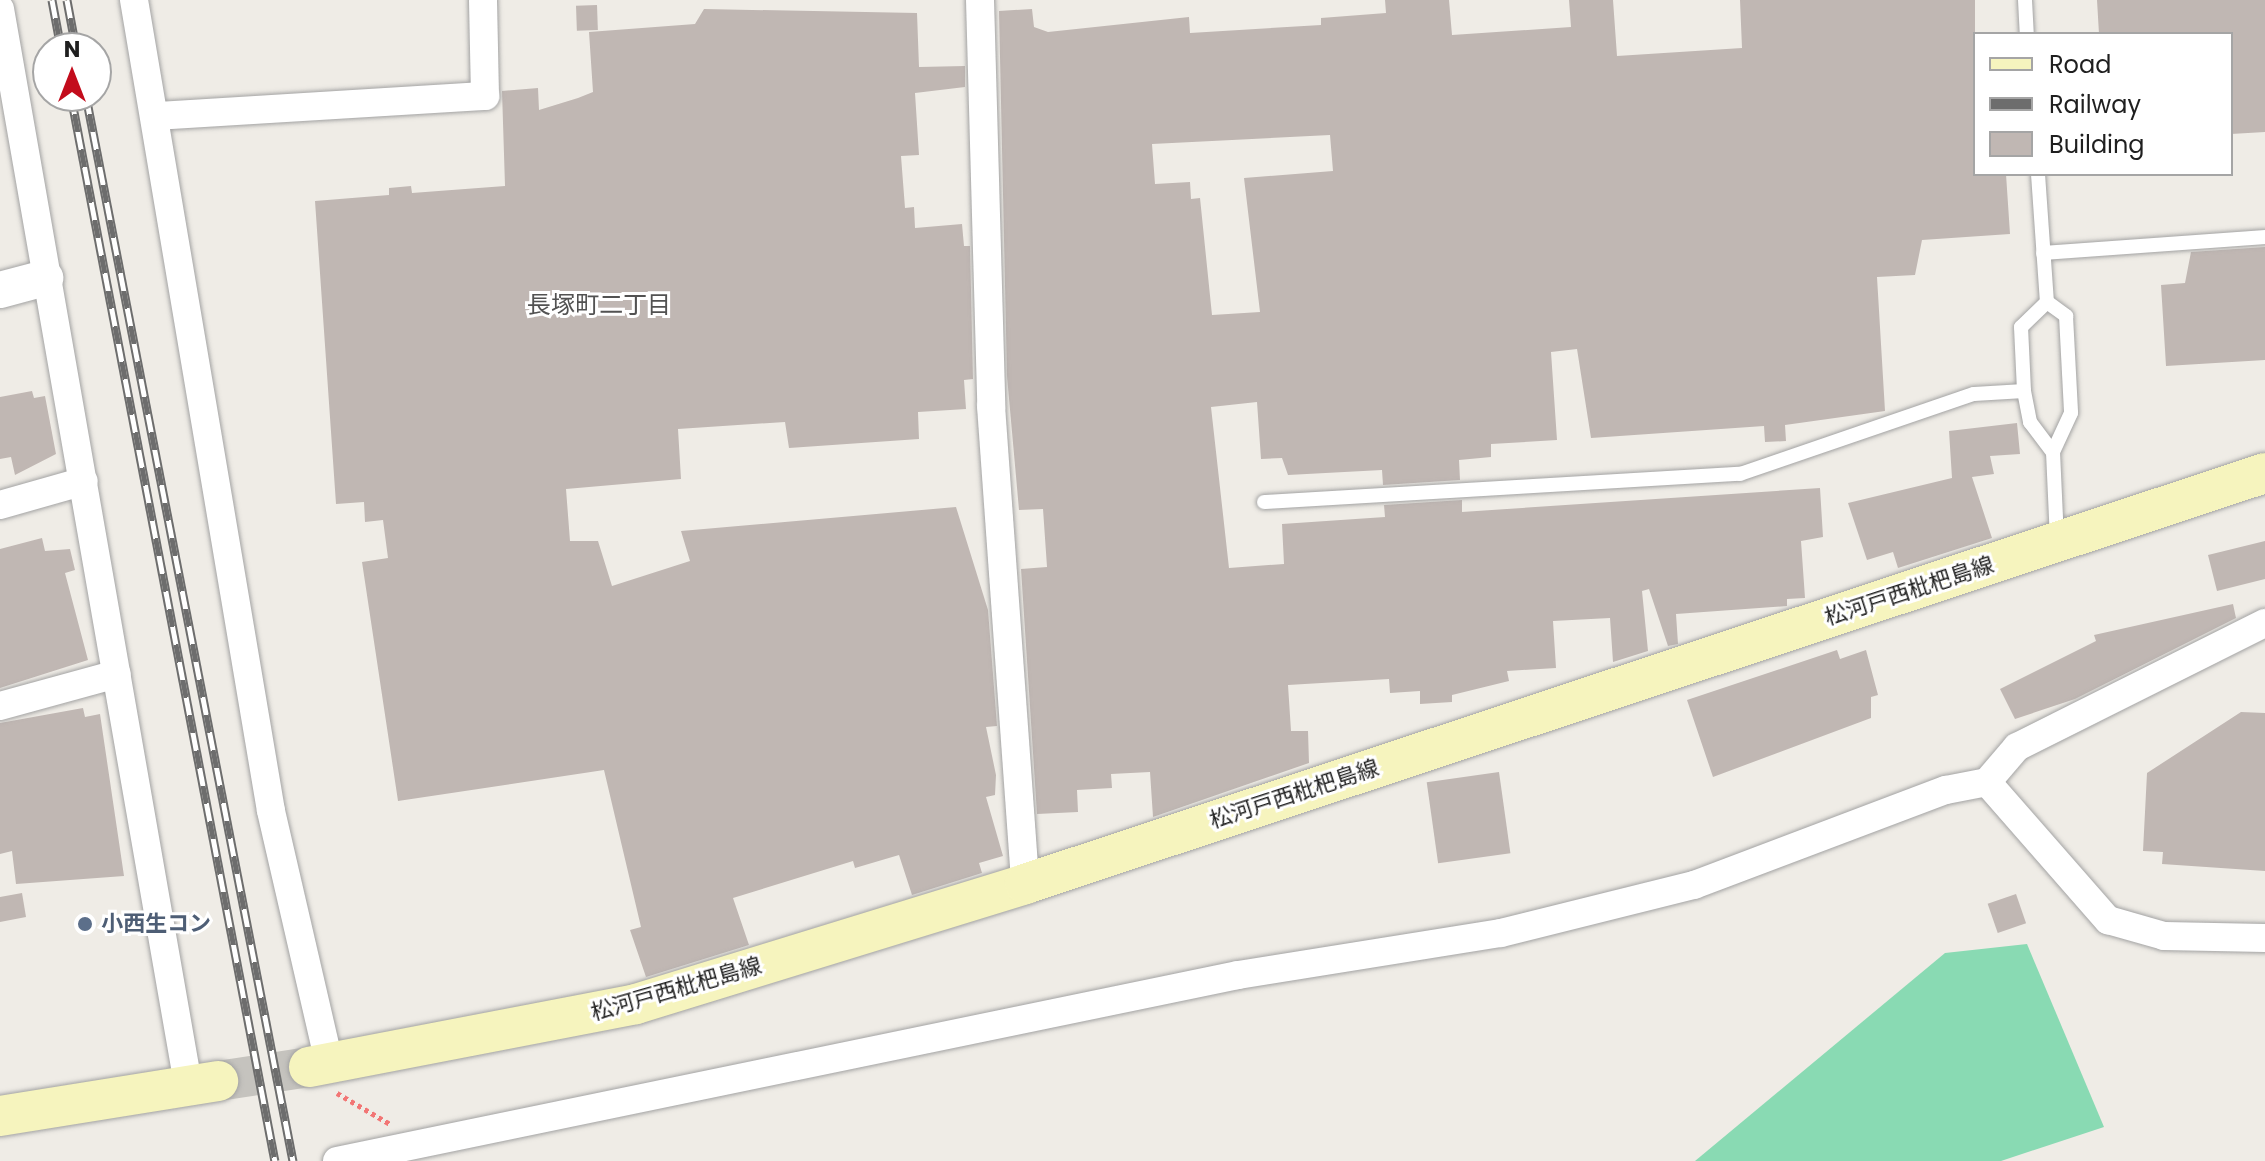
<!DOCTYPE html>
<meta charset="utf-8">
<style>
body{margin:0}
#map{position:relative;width:2265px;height:1161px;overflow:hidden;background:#efece6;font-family:Poppins,"Noto Sans JP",sans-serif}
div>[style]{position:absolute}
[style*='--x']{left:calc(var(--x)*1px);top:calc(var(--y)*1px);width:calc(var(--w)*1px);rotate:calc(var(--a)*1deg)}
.pitch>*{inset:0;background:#89dab3}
.building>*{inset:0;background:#c0b7b3;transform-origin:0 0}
.secondary-tunnel>*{height:40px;margin-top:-20px;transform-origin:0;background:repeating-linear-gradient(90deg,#c5c3be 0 40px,transparent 0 60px)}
.path>*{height:5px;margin-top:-2.5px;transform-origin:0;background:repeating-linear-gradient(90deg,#f27675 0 4px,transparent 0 8px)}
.roads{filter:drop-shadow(0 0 2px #a3a3a3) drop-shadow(0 0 2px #a3a3a3)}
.service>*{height:14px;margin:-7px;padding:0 7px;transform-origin:7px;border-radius:7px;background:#fff}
.minor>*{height:28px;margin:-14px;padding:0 14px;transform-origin:14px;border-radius:14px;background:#fff}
.tertiary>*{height:36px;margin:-18px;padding:0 18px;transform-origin:18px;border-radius:18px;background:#fff}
.secondary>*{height:40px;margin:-20px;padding:0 20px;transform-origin:20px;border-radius:20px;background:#f6f4be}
.rail>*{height:9px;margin-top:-4.5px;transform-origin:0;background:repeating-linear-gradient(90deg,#fff 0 18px,#6d6d6d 0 36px);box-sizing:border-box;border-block:2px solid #6d6d6d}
.dots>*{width:22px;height:22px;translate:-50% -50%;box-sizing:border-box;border:4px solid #fff;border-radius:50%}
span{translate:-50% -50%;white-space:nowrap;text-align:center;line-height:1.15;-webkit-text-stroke:6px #fff;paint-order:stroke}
.street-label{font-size:22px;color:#1f1f1f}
.service-label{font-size:22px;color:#4e5e75;font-weight:700}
.left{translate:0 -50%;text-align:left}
.neighbourhood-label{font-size:24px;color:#525252}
.legend{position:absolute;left:1973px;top:32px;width:260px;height:144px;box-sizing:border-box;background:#fff;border:2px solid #a5a5a5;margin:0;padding:10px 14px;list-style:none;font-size:24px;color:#1f1f1f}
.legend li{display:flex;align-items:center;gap:16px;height:40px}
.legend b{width:40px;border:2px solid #a5a5a5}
.north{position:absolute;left:32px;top:32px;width:80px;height:80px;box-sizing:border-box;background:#fff;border:2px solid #a5a5a5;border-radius:50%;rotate:0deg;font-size:22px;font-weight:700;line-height:32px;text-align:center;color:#1f1f1f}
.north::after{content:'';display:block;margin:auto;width:28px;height:36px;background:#c30c1c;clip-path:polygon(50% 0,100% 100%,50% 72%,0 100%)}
</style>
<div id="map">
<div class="pitch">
<div style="clip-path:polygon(2027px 944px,2104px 1127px,2001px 1161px,1695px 1161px,1945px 953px)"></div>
</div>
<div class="building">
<div style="clip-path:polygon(evenodd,1385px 0,1449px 0,1452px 35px,1571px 27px,1569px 0,1613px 0,1617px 56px,1742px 48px,1740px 0,1975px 0,1975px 174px,2006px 174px,2010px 234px,1922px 240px,1915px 275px,1877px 277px,1885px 411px,1785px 425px,1786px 441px,1765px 442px,1764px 426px,1591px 438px,1577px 349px,1551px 352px,1557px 440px,1491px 444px,1491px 457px,1459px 460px,1460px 480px,1383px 485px,1382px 470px,1288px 475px,1282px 458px,1261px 459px,1257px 402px,1211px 407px,1229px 568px,1284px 564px,1282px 524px,1385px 517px,1384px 505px,1462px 500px,1462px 512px,1820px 488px,1823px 537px,1801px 541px,1805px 598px,1787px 599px,1787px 606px,1676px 614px,1678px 644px,1668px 646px,1649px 589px,1642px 591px,1648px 651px,1613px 662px,1610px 618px,1553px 621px,1556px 668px,1507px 671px,1509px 681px,1452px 695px,1452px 702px,1420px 704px,1420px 691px,1390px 693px,1389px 679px,1288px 685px,1291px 731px,1308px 731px,1309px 763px,1153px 817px,1150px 772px,1111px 774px,1112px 788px,1077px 790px,1078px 812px,1037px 814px,1021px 569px,1047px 567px,1043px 509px,1019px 510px,1007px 376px,999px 11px,1032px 9px,1034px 27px,1048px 32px,1189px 17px,1190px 33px,1321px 25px,1321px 18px,1386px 13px,1385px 0,1330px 135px,1333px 171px,1244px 178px,1260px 312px,1212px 315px,1200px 198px,1191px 199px,1190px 182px,1155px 184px,1152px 144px,1330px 135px)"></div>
<div style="clip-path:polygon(2097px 0,2265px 0,2265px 132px,2231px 134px,2231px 34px,2099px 34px)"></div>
<div style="left:597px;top:5px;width:25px;height:21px;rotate:88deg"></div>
<div style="clip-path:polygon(704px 9px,917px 13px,919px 67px,965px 66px,965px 87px,915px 93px,919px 155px,901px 156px,905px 208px,914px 207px,915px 228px,962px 224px,964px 246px,970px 246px,973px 379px,964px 380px,966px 409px,918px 412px,919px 439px,789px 448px,785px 422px,678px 429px,681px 479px,566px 489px,570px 541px,598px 541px,612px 586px,690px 561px,681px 531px,956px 507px,988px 610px,997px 726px,986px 727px,996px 775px,995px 795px,986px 797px,1003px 856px,979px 863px,982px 873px,912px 895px,899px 855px,855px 868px,853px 861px,733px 898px,749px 945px,646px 977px,630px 930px,641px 927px,604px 770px,398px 801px,362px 562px,388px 558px,383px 520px,365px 522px,364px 502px,336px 504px,315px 201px,389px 195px,389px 188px,411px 186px,412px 193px,505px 186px,502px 91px,538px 88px,539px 110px,578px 98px,593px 92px,589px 32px,695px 24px)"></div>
<div style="clip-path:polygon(2265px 247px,2265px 360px,2166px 366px,2161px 285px,2185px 283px,2191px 252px)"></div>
<div style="clip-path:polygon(32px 391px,34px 398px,45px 396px,56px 454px,15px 475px,11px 457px,0 459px,0 397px)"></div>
<div style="clip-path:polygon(2017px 423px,2020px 454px,1990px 456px,1994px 474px,1972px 477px,1992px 538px,1898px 568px,1893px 552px,1867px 560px,1848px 503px,1952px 478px,1949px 431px)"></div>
<div style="clip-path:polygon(42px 538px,45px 551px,70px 549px,75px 570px,65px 573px,88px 660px,0 688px,0 549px)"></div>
<div style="clip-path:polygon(2265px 541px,2265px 579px,2217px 591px,2208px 555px)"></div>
<div style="clip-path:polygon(2233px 604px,2236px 618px,2075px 699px,2015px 719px,2000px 689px,2096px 641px,2094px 635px)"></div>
<div style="clip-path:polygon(1837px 650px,1840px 659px,1866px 650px,1878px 695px,1871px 697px,1871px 718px,1713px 777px,1687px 700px)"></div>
<div style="clip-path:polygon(83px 708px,85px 717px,100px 714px,124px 876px,16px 884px,12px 851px,0 854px,0 723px)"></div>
<div style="clip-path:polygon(2241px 712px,2265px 713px,2265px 871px,2162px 864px,2163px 852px,2143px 851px,2147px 773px)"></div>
<div style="left:1499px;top:772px;width:82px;height:73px;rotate:82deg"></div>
<div style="clip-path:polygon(22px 893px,26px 917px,0 922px,0 897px)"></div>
<div style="left:2016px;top:894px;width:31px;height:30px;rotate:71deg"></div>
</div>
<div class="secondary-tunnel">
<div style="--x:218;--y:1081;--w:92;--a:-8.7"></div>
</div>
<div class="path">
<div style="--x:337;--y:1093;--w:61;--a:30.3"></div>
</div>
<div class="roads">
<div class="service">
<div style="--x:2025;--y:0;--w:34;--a:87"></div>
<div style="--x:2038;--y:174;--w:128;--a:86"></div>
<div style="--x:2047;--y:302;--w:24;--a:36"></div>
<div style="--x:2066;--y:316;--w:97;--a:87"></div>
<div style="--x:2071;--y:413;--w:43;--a:114.8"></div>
<div style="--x:2053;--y:452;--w:87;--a:87.4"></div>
<div style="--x:2043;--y:253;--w:223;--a:-4.1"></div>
<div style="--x:2047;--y:302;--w:36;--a:136"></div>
<div style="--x:2021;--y:327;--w:64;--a:87.3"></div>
<div style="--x:2024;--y:391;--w:32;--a:79"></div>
<div style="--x:2030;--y:422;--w:38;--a:53"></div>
<div style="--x:1264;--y:502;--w:477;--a:-3.4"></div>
<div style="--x:1740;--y:474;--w:247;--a:-18.9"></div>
<div style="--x:1974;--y:394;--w:50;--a:-3.4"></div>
</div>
<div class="minor">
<div style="--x:134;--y:0;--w:822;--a:80.41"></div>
<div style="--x:271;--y:811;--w:259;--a:77"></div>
<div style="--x:980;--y:0;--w:406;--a:88.4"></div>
<div style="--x:991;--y:406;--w:479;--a:85.9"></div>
<div style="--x:0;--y:9;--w:1091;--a:80.08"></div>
<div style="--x:156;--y:116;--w:330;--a:-3.5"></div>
<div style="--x:485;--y:96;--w:96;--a:-91.2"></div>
<div style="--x:0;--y:505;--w:87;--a:-15.9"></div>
<div style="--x:0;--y:706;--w:121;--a:-15.3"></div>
<div style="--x:1987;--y:782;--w:46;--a:-49.4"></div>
<div style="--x:2017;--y:747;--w:277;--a:-26.6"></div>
<div style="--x:337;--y:1161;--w:920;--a:-11.66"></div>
<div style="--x:1238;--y:975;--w:266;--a:-9.1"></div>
<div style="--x:1501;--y:933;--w:199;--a:-14"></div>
<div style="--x:1694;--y:885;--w:269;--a:-20.7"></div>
<div style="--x:1946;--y:790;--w:42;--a:-11"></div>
<div style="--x:1987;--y:782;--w:184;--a:48.8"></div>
<div style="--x:2108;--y:920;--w:58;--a:15.9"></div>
<div style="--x:2164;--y:936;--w:101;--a:1.1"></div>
</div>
<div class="tertiary">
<div style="--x:0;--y:290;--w:47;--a:-14.9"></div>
</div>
<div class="secondary">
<div style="--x:309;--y:1067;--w:333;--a:-10.9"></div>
<div style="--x:636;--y:1004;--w:407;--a:-17.1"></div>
<div style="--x:1025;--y:884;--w:1306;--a:-18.34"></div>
<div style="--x:0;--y:1116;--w:221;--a:-9.1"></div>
</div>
</div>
<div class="rail">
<div style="--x:52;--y:0;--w:49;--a:79.4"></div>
<div style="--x:67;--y:0;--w:49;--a:79.4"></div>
<div style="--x:71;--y:96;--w:1084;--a:79.16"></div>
<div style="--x:86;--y:96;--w:1085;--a:79"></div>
</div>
<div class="dots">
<div style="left:85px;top:924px;background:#5c6f8a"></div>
</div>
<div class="street-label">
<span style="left:1909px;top:591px;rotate:-18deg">松河戸西枇杷島線</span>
<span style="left:1294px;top:794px;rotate:-18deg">松河戸西枇杷島線</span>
<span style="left:676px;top:989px;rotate:-16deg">松河戸西枇杷島線</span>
</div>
<div class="service-label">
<span class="left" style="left:101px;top:924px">小西生コン</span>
</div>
<div class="neighbourhood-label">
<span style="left:599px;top:305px">長塚町二丁目</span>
</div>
<ul class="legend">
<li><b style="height:10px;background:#f6f4be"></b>Road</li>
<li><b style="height:10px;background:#6d6d6d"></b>Railway</li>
<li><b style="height:22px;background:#c0b7b3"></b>Building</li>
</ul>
<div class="north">N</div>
</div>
